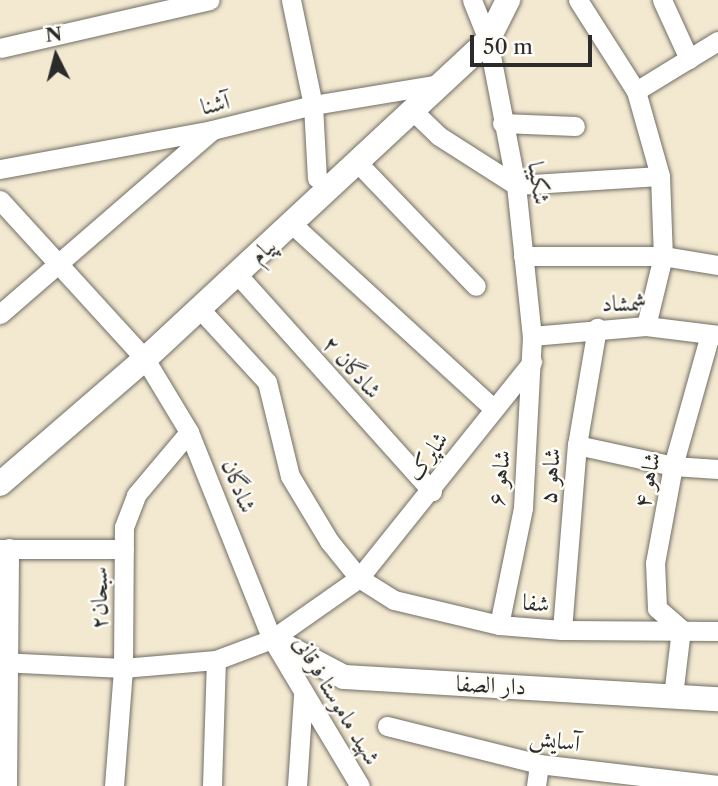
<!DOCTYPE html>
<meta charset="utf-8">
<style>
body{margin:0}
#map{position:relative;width:718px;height:786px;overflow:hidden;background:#f3e9d1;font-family:"Libre Caslon Text",Amiri,serif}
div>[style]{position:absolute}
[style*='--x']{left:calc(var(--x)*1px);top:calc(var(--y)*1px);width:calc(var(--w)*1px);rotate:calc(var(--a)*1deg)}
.roads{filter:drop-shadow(0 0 2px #716e65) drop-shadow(0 0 2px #716e65)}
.minor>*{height:19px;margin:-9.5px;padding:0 9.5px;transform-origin:9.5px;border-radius:9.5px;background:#fff}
.major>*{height:24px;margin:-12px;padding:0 12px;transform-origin:12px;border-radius:12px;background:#fff}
span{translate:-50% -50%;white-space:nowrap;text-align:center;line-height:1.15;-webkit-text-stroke:5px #fdfcf7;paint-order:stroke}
.street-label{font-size:23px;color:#2b2b2b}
.north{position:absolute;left:21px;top:21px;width:70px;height:70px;-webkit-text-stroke:5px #fdfcf7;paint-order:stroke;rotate:354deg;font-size:19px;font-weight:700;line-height:28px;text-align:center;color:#2b2b2b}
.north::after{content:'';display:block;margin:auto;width:24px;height:32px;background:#2b2b2b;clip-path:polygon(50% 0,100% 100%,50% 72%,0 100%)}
.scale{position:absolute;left:470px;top:35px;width:122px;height:32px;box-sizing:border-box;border:4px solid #2b2b2b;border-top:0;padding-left:9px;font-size:21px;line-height:24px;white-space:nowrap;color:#2b2b2b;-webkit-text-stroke:5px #fdfcf7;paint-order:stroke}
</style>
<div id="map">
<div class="roads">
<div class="minor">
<div style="--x:291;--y:0;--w:107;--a:78.2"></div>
<div style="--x:313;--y:105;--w:73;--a:86.9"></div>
<div style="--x:472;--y:0;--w:43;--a:68.2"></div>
<div style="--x:488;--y:40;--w:148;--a:79.1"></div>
<div style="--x:516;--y:185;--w:152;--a:84"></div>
<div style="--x:532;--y:336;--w:172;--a:93"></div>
<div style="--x:523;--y:508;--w:119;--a:101.6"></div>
<div style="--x:578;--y:0;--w:108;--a:57.5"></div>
<div style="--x:636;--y:91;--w:88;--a:74.2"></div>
<div style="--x:660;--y:176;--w:80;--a:87.9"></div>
<div style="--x:663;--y:256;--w:72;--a:103.7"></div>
<div style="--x:662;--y:0;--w:65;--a:65.4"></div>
<div style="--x:0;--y:48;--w:215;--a:-12.9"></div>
<div style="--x:636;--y:91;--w:96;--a:-31.4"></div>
<div style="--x:412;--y:110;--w:37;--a:44"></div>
<div style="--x:439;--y:136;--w:91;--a:32.5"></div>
<div style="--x:502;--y:123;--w:73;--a:2.4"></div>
<div style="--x:356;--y:161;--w:173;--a:46.2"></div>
<div style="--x:0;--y:169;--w:216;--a:-10.4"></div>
<div style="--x:212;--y:130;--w:104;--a:-13.9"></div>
<div style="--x:313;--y:105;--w:129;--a:-9.4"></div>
<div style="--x:516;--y:185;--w:144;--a:-3.6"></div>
<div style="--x:0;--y:200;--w:215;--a:47.6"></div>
<div style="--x:145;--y:359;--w:85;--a:58.9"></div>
<div style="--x:189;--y:432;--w:223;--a:68.2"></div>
<div style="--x:272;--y:639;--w:171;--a:59.1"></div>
<div style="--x:292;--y:224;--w:271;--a:42.5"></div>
<div style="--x:523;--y:256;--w:140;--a:0"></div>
<div style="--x:663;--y:256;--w:56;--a:9.3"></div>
<div style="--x:237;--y:274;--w:292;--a:48.1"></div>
<div style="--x:199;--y:308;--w:100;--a:47.4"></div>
<div style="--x:267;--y:382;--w:97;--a:76.3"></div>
<div style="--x:290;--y:476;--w:76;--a:59"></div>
<div style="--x:329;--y:541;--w:48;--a:51"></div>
<div style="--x:359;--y:578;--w:41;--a:32.2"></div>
<div style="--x:394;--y:600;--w:108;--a:13.4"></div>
<div style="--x:499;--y:625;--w:63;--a:4.5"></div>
<div style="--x:562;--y:630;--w:156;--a:0.4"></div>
<div style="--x:0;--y:314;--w:279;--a:-40.9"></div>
<div style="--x:532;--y:336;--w:114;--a:-5"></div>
<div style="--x:646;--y:326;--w:73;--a:7.1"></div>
<div style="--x:577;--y:445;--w:98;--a:12.3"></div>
<div style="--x:673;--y:466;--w:45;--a:3.8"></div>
<div style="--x:0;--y:549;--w:124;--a:0"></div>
<div style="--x:562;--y:630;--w:186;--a:-85.4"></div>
<div style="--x:577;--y:445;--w:119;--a:-80.3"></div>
<div style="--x:0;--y:662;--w:123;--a:2.8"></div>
<div style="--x:123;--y:668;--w:93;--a:-4.9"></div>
<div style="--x:216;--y:660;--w:60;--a:-20.6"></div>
<div style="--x:272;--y:639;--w:106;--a:-35"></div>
<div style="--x:359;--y:578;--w:277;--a:-51.3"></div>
<div style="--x:673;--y:696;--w:67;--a:-83.2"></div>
<div style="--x:681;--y:629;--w:32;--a:-139"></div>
<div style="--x:657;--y:608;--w:45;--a:-92.5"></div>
<div style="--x:655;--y:563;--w:99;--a:-79.5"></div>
<div style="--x:673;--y:466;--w:137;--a:-74.3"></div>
<div style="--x:387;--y:726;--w:157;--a:14"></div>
<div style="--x:539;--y:764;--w:180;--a:6.7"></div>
<div style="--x:7;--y:786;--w:238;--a:-89.5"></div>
<div style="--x:114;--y:786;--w:118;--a:-85.6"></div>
<div style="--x:123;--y:668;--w:141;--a:-89.6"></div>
<div style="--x:124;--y:527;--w:34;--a:-69"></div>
<div style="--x:136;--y:495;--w:82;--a:-49.9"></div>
<div style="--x:212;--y:786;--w:126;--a:-88.2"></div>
<div style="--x:297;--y:786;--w:91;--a:-86.2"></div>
<div style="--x:536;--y:786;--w:22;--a:-82"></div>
</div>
<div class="major">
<div style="--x:0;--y:484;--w:191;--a:-40.8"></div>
<div style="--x:145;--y:359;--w:468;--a:-42.9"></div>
<div style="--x:488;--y:40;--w:45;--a:-63.4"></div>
<div style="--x:272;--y:639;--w:81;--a:27.8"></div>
<div style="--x:344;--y:677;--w:375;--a:3.4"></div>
</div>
</div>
<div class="street-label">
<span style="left:215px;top:104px;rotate:-13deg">آشنا</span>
<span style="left:539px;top:183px;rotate:81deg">شکیبا</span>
<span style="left:263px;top:250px;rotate:-42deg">پیام</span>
<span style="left:624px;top:303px;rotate:-1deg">شمشاد</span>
<span style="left:352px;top:367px;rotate:48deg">شادگان ۲</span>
<span style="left:427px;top:456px;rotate:-54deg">شاپرک</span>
<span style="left:550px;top:476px;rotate:-85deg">شاهو ۵</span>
<span style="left:499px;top:478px;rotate:-83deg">شاهو ۶</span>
<span style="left:647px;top:480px;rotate:-78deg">شاهو ۴</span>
<span style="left:239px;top:486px;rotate:68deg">شادگان</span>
<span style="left:99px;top:598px;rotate:-90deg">سبحان۲</span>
<span style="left:536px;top:603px;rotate:5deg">شفا</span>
<span style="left:491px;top:685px;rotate:3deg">دار الصفا</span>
<span style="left:337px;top:700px;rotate:59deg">شهید ماموستا فرقانی</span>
<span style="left:555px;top:740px;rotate:9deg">آسایش</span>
</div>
<div class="north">N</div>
<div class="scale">50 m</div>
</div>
